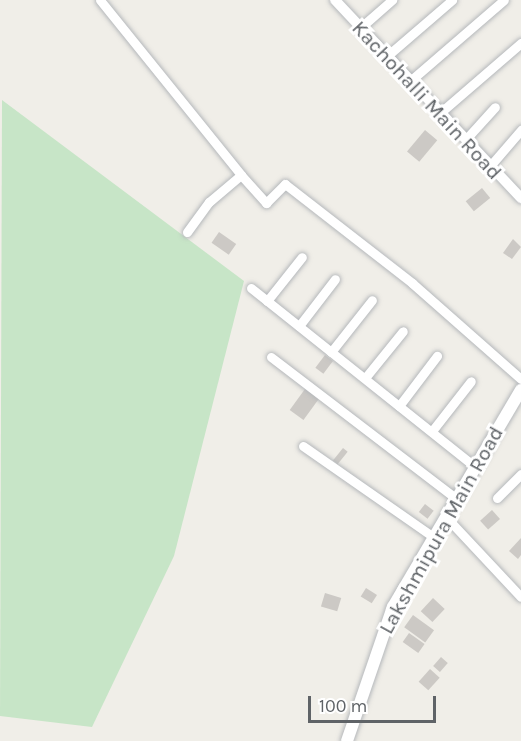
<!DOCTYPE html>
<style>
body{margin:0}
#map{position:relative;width:521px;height:741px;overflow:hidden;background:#f0eee8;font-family:Karla,sans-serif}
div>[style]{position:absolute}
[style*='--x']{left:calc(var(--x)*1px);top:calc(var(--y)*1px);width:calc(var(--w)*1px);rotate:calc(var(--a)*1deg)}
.green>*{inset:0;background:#c7e5c7}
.building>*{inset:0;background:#ccc9c5;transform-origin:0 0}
.roads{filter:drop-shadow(0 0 2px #b5b8bb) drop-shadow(0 0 2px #b5b8bb)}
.minor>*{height:9px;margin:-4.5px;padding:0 4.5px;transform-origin:4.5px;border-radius:4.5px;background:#fff}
.tertiary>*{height:10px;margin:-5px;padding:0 5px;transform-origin:5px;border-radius:5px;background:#fff}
.secondary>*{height:12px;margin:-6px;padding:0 6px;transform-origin:6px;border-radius:6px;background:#fff}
span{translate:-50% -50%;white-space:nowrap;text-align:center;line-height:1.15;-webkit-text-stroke:6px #fff;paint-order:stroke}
.street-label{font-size:21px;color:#5f6367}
.scale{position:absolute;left:308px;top:696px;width:128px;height:27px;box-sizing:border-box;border:3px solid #5f6367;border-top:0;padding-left:8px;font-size:18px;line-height:21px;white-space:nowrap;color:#5f6367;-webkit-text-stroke:4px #fff;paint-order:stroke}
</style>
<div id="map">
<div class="green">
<div style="clip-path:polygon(2px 100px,244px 281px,174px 556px,92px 727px,0 716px)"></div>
</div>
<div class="building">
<div style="left:425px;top:130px;width:16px;height:28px;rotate:40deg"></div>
<div style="left:482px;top:188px;width:13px;height:21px;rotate:51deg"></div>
<div style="left:219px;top:232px;width:21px;height:13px;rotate:35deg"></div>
<div style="clip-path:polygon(513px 239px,521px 247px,512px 259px,503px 253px)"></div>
<div style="left:325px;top:355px;width:10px;height:16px;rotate:37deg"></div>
<div style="left:305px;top:389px;width:17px;height:26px;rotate:36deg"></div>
<div style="left:343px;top:448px;width:6px;height:16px;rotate:39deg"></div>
<div style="left:425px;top:504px;width:11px;height:10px;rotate:38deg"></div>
<div style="left:492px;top:510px;width:12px;height:16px;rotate:48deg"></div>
<div style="clip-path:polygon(521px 538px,521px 555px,518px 559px,509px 551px)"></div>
<div style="left:366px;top:588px;width:13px;height:10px;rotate:32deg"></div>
<div style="left:325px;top:593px;width:17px;height:14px;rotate:17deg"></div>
<div style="left:433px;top:598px;width:16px;height:18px;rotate:43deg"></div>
<div style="left:413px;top:615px;width:26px;height:15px;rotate:36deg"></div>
<div style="left:409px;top:633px;width:19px;height:11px;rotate:35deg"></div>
<div style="left:441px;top:657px;width:9px;height:12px;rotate:41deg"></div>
<div style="left:430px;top:669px;width:13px;height:17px;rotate:42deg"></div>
</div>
<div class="roads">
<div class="minor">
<div style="--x:100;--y:0;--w:225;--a:51.1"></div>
<div style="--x:360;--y:28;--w:43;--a:-41.2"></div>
<div style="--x:387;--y:56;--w:86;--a:-40.7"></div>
<div style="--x:410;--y:81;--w:124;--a:-40.8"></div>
<div style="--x:441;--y:112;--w:106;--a:-40.8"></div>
<div style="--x:466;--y:139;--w:43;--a:-47.8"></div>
<div style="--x:490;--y:166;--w:48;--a:-49.3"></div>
<div style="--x:187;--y:232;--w:37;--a:-54"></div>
<div style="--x:209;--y:202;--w:42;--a:-40.2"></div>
<div style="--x:241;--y:175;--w:38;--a:48"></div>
<div style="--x:266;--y:203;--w:27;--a:-45"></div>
<div style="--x:285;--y:184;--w:161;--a:37.9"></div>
<div style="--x:412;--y:283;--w:145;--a:41.4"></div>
<div style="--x:251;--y:288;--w:287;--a:38.6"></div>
<div style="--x:267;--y:301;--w:56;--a:-51.5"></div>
<div style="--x:299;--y:326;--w:59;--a:-52.5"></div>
<div style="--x:331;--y:352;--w:66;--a:-51.7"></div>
<div style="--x:271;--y:357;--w:234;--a:37.4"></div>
<div style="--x:365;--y:378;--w:60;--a:-51"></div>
<div style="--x:399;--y:406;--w:63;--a:-52.8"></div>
<div style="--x:432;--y:431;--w:63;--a:-52"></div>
<div style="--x:303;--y:446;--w:161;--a:34.9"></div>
<div style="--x:497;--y:498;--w:34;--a:-45"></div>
<div style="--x:447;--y:518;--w:108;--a:46.9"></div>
</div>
<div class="tertiary">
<div style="--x:335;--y:0;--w:272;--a:46.8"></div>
</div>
<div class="secondary">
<div style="--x:347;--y:741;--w:142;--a:-71.1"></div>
<div style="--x:393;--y:607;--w:252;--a:-59.5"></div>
</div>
</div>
<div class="street-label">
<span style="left:427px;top:100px;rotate:47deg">Kachohalli Main Road</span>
<span style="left:441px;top:530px;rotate:-61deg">Lakshmipura Main Road</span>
</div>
<div class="scale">100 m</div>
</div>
